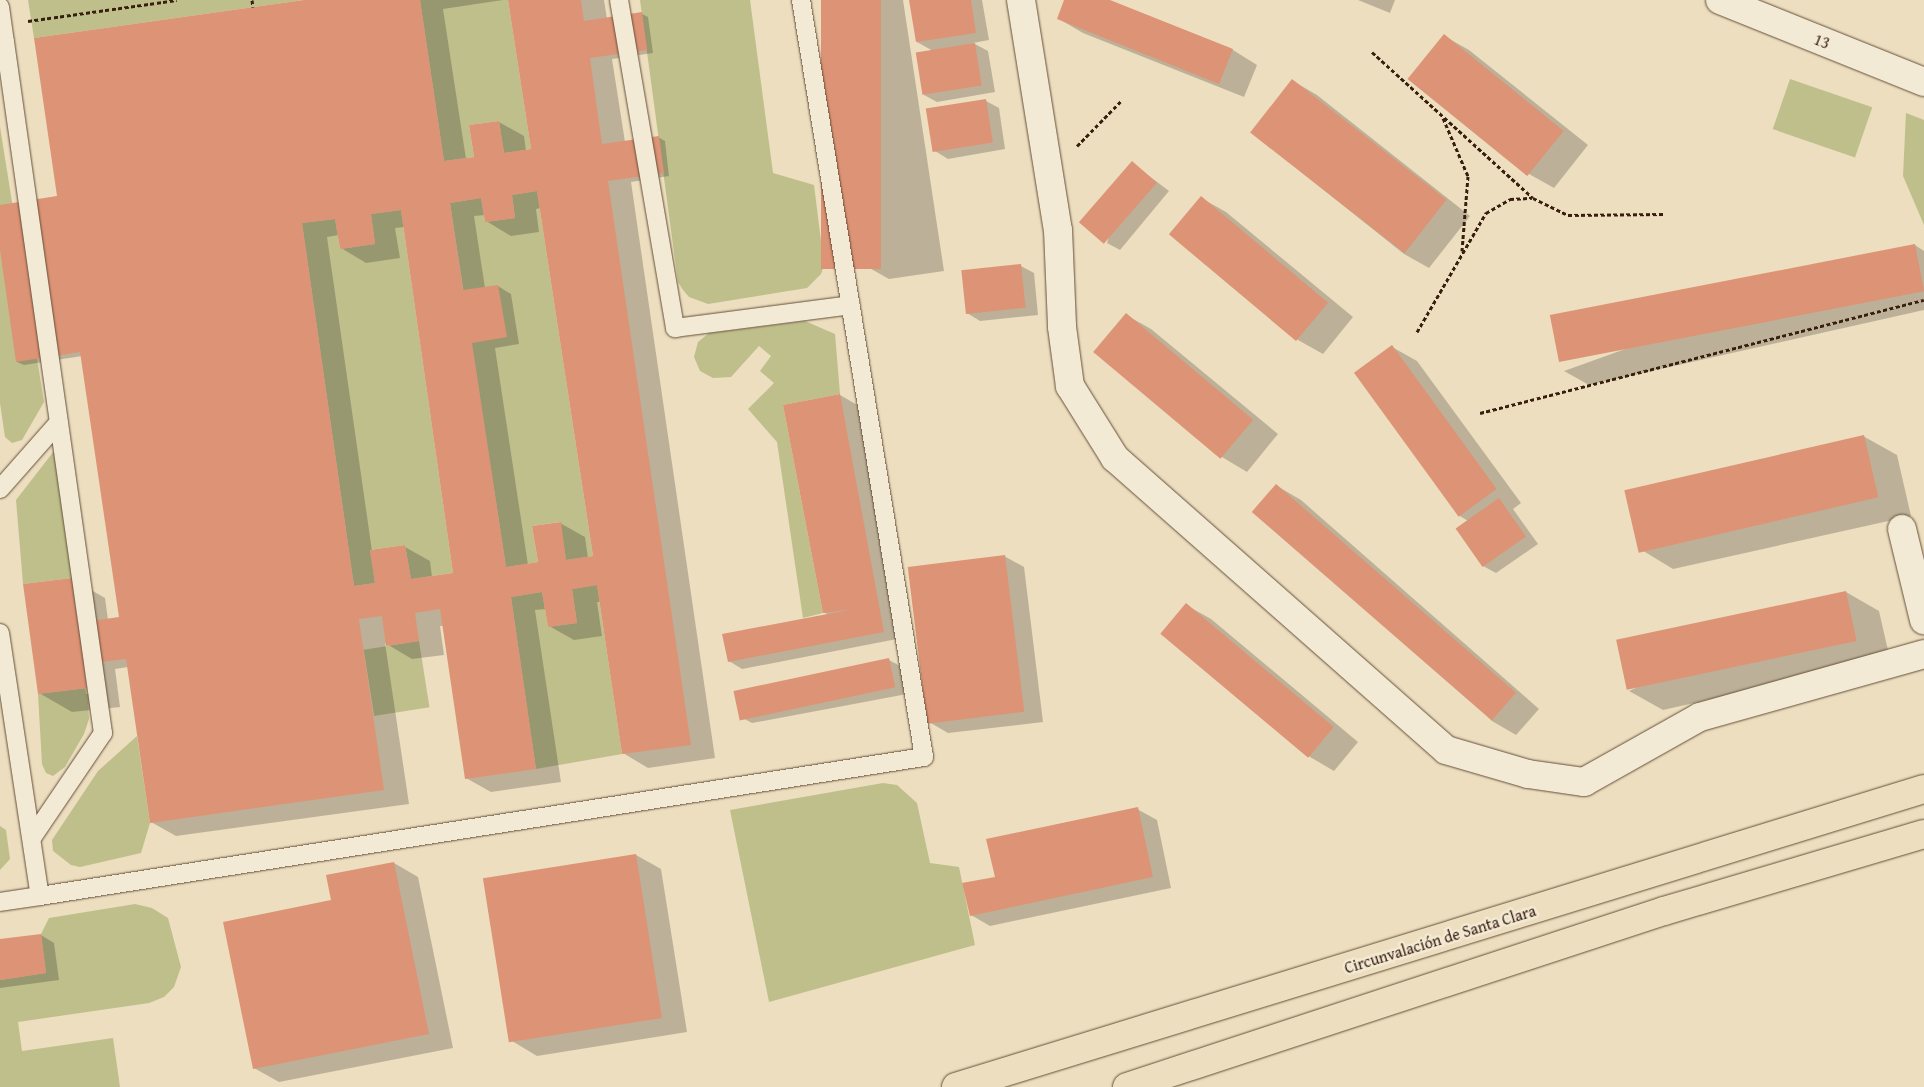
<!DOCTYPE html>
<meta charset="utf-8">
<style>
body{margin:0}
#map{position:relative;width:1924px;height:1087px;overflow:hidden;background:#ecdebe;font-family:"Gentium Book Plus",serif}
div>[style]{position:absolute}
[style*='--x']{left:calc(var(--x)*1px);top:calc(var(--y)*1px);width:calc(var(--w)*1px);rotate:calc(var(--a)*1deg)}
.green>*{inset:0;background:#bfbf8c;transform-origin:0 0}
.shadow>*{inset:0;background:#0003}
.building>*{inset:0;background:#dd9375;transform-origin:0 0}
.path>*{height:3px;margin-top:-1.5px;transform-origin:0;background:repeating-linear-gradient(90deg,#381e0e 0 4px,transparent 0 6.5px)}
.roads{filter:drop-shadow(0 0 1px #654e3a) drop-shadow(0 0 1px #654e3a)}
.lane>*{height:18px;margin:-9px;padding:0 9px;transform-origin:9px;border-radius:9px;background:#f3ead5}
.street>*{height:28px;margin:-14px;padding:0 14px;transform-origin:14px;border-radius:14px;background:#f3ead5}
.highway>*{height:28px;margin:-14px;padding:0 14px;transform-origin:14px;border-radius:14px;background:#ecdebe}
span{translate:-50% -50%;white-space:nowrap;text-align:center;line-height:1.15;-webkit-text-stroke:5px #f3ead5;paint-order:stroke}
.street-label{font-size:16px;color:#381e0e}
</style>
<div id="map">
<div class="green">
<div style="clip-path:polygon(28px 0,304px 0,34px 38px)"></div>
<div style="clip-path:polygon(420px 0,508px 0,531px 149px,504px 153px,499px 121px,469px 125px,474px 157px,444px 161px)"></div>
<div style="clip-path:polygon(640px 0,750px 0,773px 173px,814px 185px,824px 265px,821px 274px,807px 288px,708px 304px,689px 297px,683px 290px,678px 282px)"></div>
<div style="left:1790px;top:79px;width:87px;height:53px;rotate:19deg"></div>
<div style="clip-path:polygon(1906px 113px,1924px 120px,1924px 225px,1903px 176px)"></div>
<div style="clip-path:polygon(0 127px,44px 402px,22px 440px,12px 443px,5px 437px,0 403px)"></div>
<div style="clip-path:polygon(537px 191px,593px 556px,566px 560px,560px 522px,532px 526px,538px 562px,506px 567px,450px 203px,481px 198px,485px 222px,515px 218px,512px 195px)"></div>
<div style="clip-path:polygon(401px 210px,453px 573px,411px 579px,405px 545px,370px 550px,375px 583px,354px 586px,302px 223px,335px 219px,340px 249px,375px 244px,371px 214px)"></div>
<div style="clip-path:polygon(805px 321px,835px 334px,840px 394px,783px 405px,823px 613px,803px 618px,777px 442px,748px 409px,774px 383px,760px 371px,771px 356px,759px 346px,731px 377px,713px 378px,700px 371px,694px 357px,698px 342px,709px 333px)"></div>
<div style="clip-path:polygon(54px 451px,72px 578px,23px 584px,16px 500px)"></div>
<div style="clip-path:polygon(597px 585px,622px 754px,536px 769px,511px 597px,542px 592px,548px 627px,577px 623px,572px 589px)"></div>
<div style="left:419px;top:641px;width:67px;height:56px;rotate:81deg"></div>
<div style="clip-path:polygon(87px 688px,89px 719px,84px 734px,65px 767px,53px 776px,46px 773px,42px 764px,38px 694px)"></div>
<div style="clip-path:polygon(137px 736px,150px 823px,141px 853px,80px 867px,71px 865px,53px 851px,52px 840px,98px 771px)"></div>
<div style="clip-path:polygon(883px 783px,897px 785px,917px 803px,930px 863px,959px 867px,975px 945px,769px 1002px,730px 810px)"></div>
<div style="clip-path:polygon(0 826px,6px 830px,10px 859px,0 870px)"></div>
<div style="clip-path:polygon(135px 904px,152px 908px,168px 918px,181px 967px,174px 987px,164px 997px,149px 1003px,18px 1022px,22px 1051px,113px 1038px,120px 1087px,0 1087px,0 980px,46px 973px,41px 934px,49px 918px)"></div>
</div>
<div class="shadow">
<div style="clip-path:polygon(evenodd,312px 0,503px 0,443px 9px,466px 159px,475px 158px,499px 122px,524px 136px,526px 151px,532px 150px,509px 0,604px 0,607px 19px,642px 14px,648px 17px,653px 53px,612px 59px,625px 142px,658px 137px,665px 141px,669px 176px,631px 182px,715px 758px,648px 768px,623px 753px,600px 602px,597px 602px,602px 636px,574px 640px,549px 626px,546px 609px,535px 610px,561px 782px,491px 792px,466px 778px,444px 626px,440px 626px,444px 655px,412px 659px,385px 643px,409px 804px,176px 836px,151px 822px,128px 667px,115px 669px,120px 707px,72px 712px,39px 693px,72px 579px,105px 598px,108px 620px,121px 619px,82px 356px,24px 365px,17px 362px,0 241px,0 206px,59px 197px,312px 0,541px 208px,595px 557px,588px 558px,585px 537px,560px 523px,539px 563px,528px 565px,495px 348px,519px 344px,511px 294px,498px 286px,485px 288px,474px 216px,485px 215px,486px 221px,511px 236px,539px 232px,536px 209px,541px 208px,312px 0,405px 227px,455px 574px,432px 577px,430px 561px,405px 547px,372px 551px,327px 237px,339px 235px,341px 248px,366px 263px,400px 258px,395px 228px,405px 227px,312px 0,74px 600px,76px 600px,89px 694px,86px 694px,74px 600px)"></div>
<div style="clip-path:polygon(822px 0,903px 0,944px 271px,889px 279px,864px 265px)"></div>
<div style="clip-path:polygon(915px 0,982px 0,989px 40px,973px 43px,988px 51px,995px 92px,937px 102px,924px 95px,933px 51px,917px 42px)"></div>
<div style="clip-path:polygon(1066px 0,1107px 0,1233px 50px,1257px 65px,1244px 97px,1083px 33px,1059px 19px)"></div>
<div style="clip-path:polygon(1358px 0,1395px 0,1390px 13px)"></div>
<div style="clip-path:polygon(1444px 36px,1469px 50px,1588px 145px,1554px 188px,1529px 174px)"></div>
<div style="clip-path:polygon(1293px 81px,1317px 95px,1470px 216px,1429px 268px,1404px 254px,1251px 132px)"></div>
<div style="clip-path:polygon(986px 101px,999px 108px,1005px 149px,948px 159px,935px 151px)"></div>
<div style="clip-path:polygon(1132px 163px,1169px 191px,1120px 250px,1107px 243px)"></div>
<div style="clip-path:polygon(1201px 198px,1226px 212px,1353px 317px,1323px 354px,1298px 340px)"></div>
<div style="clip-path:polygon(1915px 245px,1924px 251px,1924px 310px,1589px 385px,1564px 371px)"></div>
<div style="clip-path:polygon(1021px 266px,1034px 273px,1038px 315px,980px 321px,967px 313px)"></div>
<div style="clip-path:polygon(1126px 315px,1151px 329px,1278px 434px,1247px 472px,1222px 457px)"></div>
<div style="clip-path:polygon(1392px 347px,1417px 361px,1521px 503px,1513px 509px,1538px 544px,1496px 573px,1483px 566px,1468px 521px,1460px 516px)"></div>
<div style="clip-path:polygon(840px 395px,859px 406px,897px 614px,892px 615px,897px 639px,742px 669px,729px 661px,828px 615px,824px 612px)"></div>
<div style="clip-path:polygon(1863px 436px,1897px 455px,1911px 516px,1673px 569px,1640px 549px)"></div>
<div style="clip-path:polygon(1277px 486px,1301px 500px,1539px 709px,1516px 735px,1492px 721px)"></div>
<div style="clip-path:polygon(1004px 556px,1024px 567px,1043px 722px,948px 733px,929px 722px)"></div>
<div style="clip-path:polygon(1846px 592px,1879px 611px,1890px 659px,1663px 710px,1629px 691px)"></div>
<div style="clip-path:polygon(1186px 605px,1211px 619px,1358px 742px,1334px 771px,1310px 757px)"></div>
<div style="clip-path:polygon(889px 660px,902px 667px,907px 694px,752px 723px,739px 716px)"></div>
<div style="clip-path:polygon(1137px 809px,1157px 820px,1171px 888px,990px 926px,971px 915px,996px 877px)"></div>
<div style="clip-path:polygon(636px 855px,661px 869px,687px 1032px,537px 1056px,512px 1041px)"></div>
<div style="clip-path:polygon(394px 863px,418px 877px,453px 1048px,279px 1082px,254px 1068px,333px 901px)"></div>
<div style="clip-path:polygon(41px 935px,54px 943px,59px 980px,0 988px,0 940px)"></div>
</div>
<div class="building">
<div style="clip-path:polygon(evenodd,304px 0,420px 0,444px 161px,474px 157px,469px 125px,499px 121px,504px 153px,531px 149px,508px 0,581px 0,584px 21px,642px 12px,647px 50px,590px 58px,602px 144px,659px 136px,664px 173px,608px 181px,691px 745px,622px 754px,597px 585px,572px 589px,577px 623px,548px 627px,542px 592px,511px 597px,536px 769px,465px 779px,440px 609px,415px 613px,419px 641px,386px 646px,382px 616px,359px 619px,384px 790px,150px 823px,126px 659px,84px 664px,87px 688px,38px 694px,23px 584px,72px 578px,78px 623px,119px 617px,80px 352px,16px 362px,0 250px,0 205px,57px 196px,34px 38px,304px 0,537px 191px,593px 556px,566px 560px,561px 522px,532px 526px,538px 562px,506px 567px,472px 343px,507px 337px,498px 285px,463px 290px,450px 203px,481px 198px,485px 222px,515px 218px,512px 195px,537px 191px,304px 0,401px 210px,453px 573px,411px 579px,405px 545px,370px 550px,375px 583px,354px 586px,302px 223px,335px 219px,340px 249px,375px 244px,371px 214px,401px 210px)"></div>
<div style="left:821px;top:0;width:60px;height:269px"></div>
<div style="clip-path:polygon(909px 0,971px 0,976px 33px,916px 42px)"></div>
<div style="clip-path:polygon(1064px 0,1110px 0,1233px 49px,1219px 84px,1057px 19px)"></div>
<div style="left:1444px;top:34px;width:154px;height:58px;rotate:39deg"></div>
<div style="left:975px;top:43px;width:43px;height:60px;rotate:81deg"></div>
<div style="left:1292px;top:79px;width:196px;height:68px;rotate:38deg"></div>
<div style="left:986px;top:99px;width:44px;height:61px;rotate:81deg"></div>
<div style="left:1132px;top:161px;width:33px;height:81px;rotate:41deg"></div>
<div style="left:1201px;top:196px;width:166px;height:50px;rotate:40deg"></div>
<div style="left:1915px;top:244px;width:48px;height:372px;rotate:79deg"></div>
<div style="left:1021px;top:264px;width:44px;height:60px;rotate:84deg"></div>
<div style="left:1126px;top:313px;width:166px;height:51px;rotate:40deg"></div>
<div style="left:1392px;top:345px;width:178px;height:47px;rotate:54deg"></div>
<div style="clip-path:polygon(840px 394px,884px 632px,728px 662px,722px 634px,854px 609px,823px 613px,783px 405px)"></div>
<div style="left:1864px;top:435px;width:64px;height:246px;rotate:77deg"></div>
<div style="left:1276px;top:484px;width:318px;height:37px;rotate:41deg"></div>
<div style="left:1499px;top:498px;width:47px;height:53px;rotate:55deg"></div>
<div style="left:1005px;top:555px;width:158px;height:98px;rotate:83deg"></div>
<div style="left:1846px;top:591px;width:51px;height:235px;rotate:78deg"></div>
<div style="left:1186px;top:603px;width:193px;height:40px;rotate:40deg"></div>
<div style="left:889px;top:658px;width:30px;height:159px;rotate:78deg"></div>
<div style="clip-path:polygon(1138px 807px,1153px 877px,970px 916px,962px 883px,995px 877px,986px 839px)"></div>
<div style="left:636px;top:854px;width:166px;height:155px;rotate:81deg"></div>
<div style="clip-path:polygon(394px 862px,429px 1034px,253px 1069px,223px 922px,331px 900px,326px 875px)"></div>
<div style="clip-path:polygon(41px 934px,46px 973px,0 980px,0 939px)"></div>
</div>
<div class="path">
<div style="--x:252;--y:0;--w:7;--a:82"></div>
<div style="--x:28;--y:21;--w:150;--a:-8"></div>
<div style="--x:1372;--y:52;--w:217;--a:42.2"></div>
<div style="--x:1533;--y:198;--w:39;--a:26"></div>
<div style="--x:1568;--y:215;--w:97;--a:-0.6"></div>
<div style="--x:1443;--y:118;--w:63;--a:66.7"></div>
<div style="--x:1468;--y:176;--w:75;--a:94.6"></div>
<div style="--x:1077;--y:146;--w:64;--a:-45.6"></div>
<div style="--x:1417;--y:332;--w:138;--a:-59.9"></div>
<div style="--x:1486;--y:213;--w:28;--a:-30"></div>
<div style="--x:1510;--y:199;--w:22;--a:-3"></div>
<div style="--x:1480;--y:413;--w:458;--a:-14.3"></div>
</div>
<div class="roads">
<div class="lane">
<div style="--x:619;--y:0;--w:333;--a:80.3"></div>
<div style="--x:675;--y:328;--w:177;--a:-7.4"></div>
<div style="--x:0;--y:7;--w:35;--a:82"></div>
<div style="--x:5;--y:42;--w:9;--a:122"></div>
<div style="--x:5;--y:42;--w:698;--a:81.93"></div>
<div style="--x:103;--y:733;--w:127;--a:124.1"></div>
<div style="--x:0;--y:489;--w:89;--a:-48.6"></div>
<div style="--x:0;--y:633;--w:266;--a:81.4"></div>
<div style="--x:40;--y:896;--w:40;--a:171.5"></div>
<div style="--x:40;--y:896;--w:895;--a:-8.94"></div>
<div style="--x:924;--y:757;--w:767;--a:-99.23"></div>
</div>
<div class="street">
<div style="--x:1021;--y:0;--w:233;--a:80.9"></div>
<div style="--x:1058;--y:230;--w:97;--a:87.6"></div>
<div style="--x:1062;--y:327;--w:60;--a:82.3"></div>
<div style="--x:1070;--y:386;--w:85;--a:58"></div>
<div style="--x:1115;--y:458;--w:441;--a:41.4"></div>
<div style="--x:1446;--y:750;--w:85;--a:16.3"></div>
<div style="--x:1528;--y:774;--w:57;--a:8.1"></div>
<div style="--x:1584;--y:782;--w:133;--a:-29.3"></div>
<div style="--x:1700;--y:717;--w:233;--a:-15.7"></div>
<div style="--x:1720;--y:0;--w:220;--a:21.9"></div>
<div style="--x:1902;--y:529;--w:94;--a:76.4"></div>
</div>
<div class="highway">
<div style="--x:956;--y:1087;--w:1013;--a:-17.11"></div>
<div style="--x:1127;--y:1087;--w:565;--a:-18.15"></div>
<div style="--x:1664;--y:911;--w:271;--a:-16.5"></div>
</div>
</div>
<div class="street-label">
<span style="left:1822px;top:41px;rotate:22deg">13</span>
<span style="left:1440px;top:939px;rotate:-17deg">Circunvalación de Santa Clara</span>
</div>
</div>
